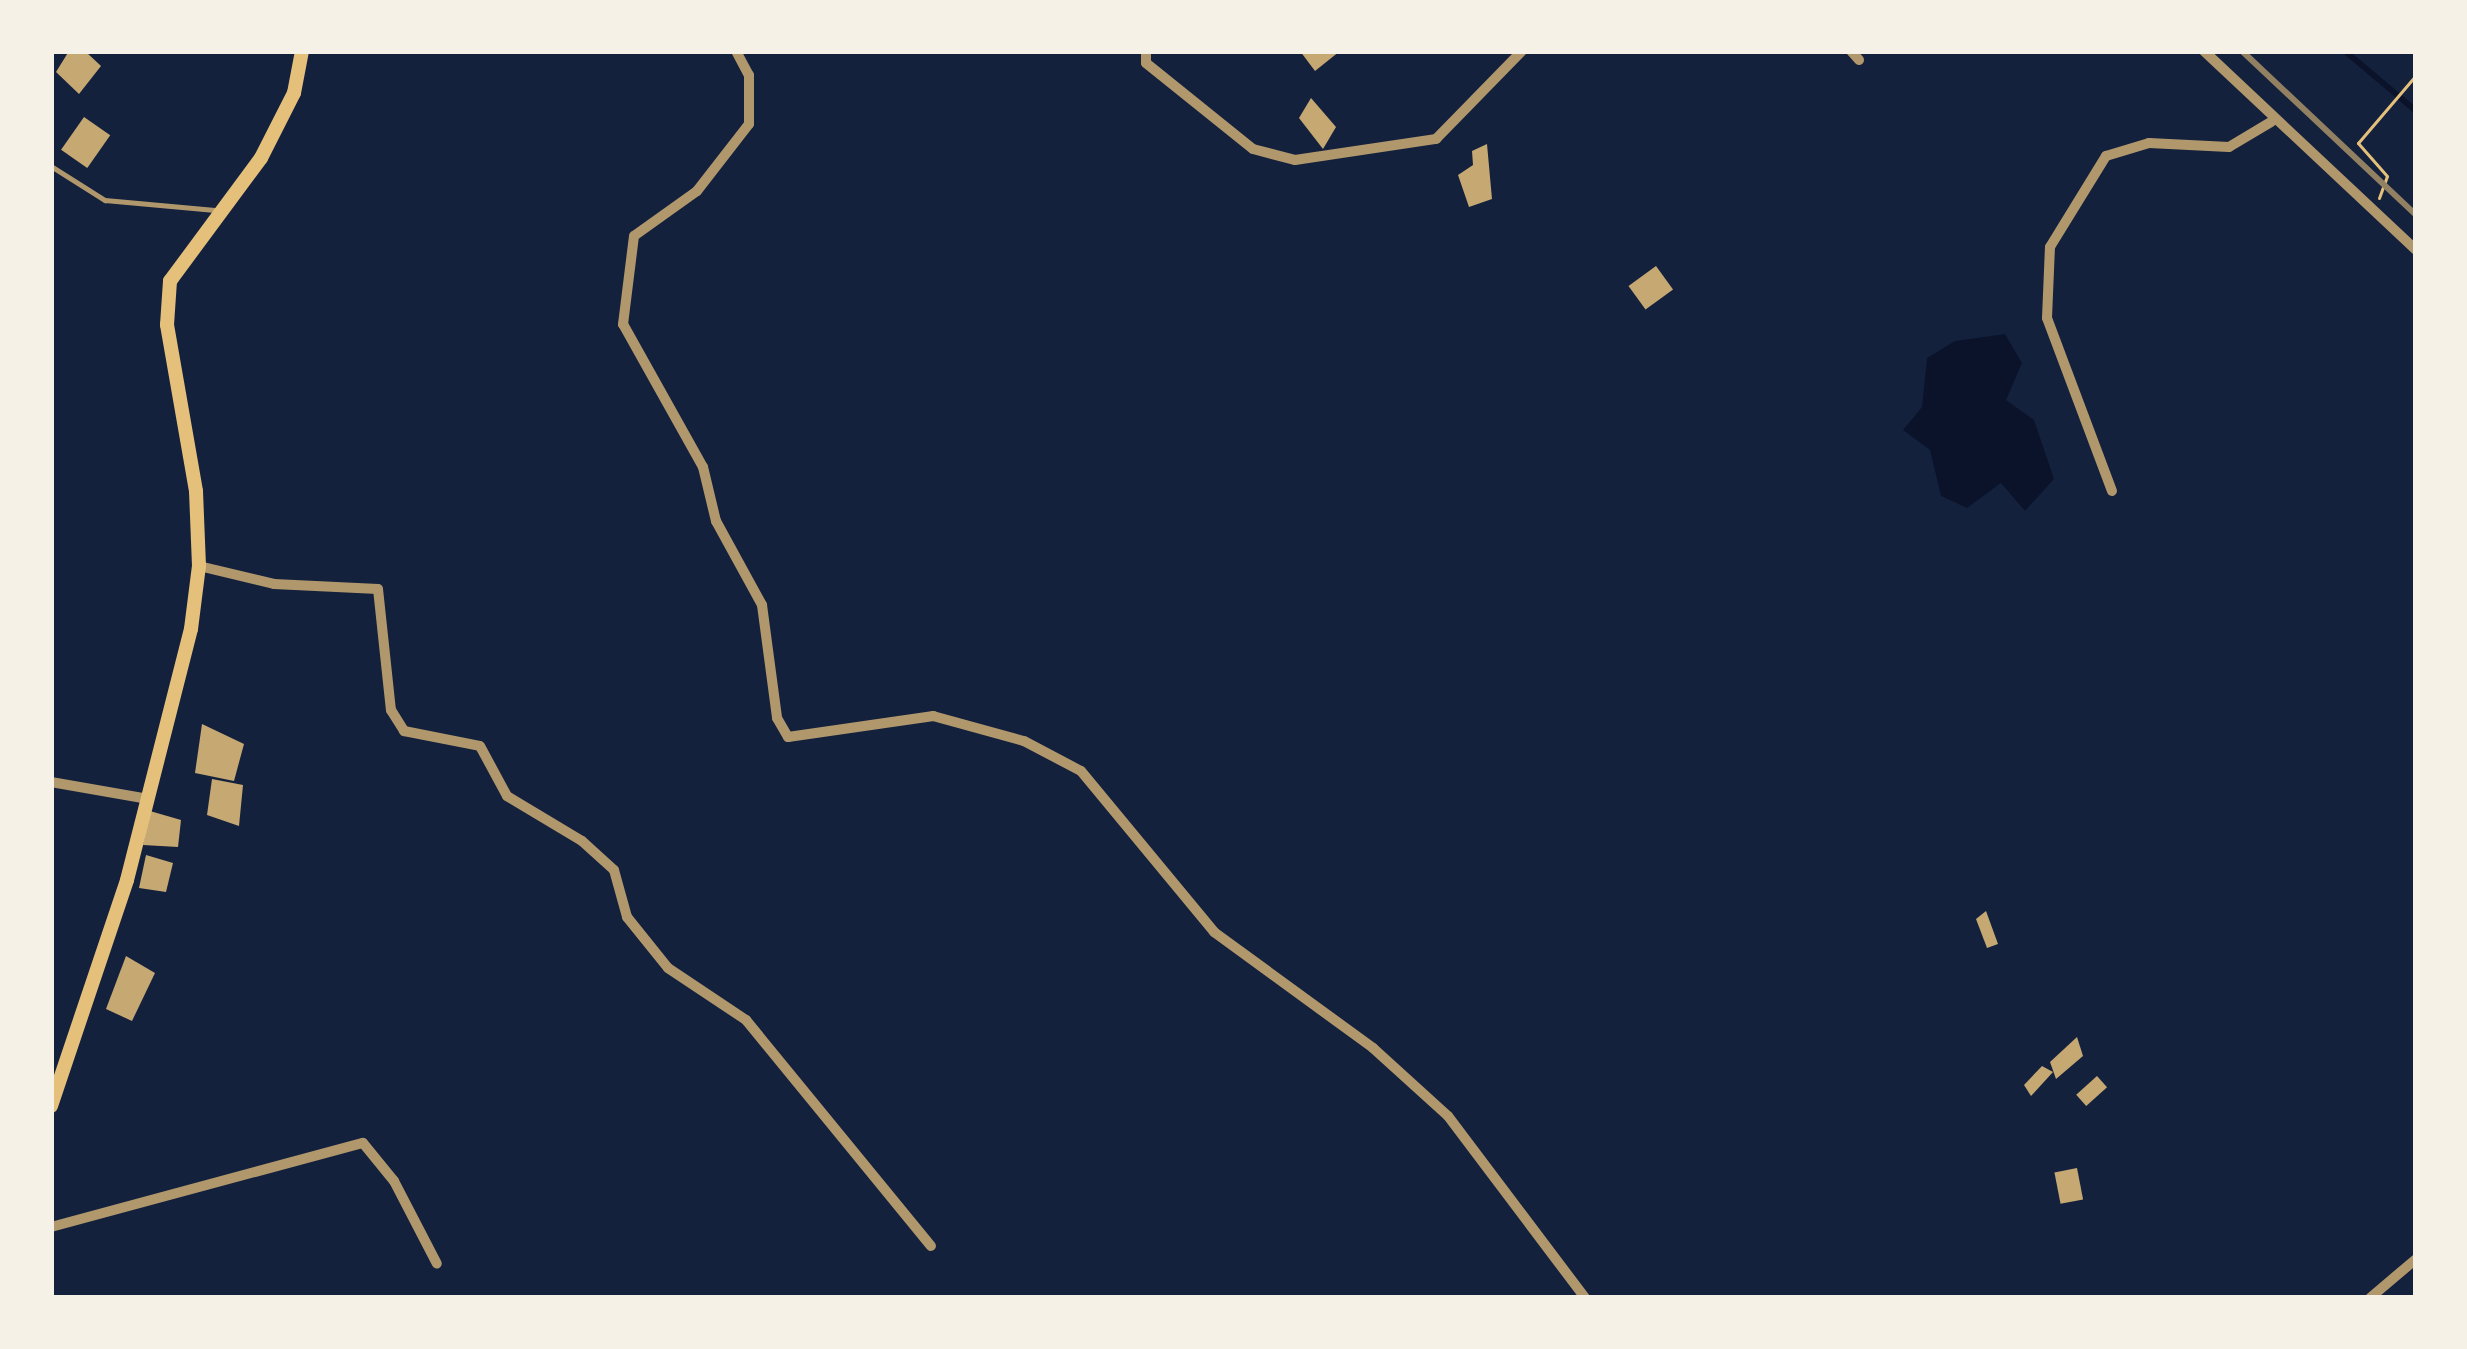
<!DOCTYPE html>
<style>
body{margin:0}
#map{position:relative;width:2467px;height:1349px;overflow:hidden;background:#14213d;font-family:"Fira Sans",sans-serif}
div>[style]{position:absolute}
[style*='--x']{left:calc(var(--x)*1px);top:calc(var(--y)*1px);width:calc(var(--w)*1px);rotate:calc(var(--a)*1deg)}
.water>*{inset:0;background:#0b132b}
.stream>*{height:6px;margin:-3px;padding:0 3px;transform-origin:3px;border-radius:3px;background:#0b132b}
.building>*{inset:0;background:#c6a872;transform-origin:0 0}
.path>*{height:3px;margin:-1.5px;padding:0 1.5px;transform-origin:1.5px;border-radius:1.5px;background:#e5c07b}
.service>*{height:4.5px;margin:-2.25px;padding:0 2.25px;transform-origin:2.25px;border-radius:2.25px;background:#b1986c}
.minor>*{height:10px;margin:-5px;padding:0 5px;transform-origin:5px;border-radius:5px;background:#b1986c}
.secondary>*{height:14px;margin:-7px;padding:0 7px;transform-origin:7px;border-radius:7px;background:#e5c07b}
.rail>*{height:6px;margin:-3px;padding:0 3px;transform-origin:3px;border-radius:3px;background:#918062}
span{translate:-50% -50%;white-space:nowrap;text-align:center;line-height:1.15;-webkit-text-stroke:12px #f6f1e7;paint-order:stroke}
.frame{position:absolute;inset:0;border:54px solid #f6f1e7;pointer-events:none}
</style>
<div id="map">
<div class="water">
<div style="clip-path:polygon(2005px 334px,2022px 363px,2006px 400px,2034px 420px,2054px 479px,2025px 511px,2001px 483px,1967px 508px,1941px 496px,1930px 450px,1903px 430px,1922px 407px,1927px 358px,1955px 341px)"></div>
</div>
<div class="stream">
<div style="--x:2345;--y:51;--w:93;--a:40.2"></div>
</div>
<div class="building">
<div style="clip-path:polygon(69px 51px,85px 51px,101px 66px,79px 94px,56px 72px)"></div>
<div style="clip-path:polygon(1300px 51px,1340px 51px,1315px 71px)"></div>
<div style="clip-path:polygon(1311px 98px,1336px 127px,1323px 149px,1299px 118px)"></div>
<div style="left:84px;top:117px;width:32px;height:40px;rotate:35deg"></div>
<div style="clip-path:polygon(1487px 144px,1492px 199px,1469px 207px,1458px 175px,1473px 165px,1472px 151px)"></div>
<div style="left:1656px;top:266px;width:29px;height:34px;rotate:54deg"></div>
<div style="clip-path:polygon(202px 724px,244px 744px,234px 781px,195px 773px)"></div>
<div style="clip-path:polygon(212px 779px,243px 785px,239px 826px,207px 815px)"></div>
<div style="clip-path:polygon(150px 811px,181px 820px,178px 847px,143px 845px)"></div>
<div style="clip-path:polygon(146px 855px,173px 863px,166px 892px,139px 888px)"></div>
<div style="clip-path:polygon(1986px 911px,1998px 944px,1987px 948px,1976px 919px)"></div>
<div style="clip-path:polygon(126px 956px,155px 973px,132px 1021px,106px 1009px)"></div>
<div style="clip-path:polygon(2077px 1037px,2083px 1056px,2056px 1079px,2050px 1062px)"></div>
<div style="clip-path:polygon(2042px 1066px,2053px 1072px,2031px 1096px,2024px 1085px)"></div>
<div style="left:2097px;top:1076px;width:15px;height:28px;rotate:48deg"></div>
<div style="left:2077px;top:1168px;width:32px;height:23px;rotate:79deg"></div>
</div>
<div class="path">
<div style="--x:2379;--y:198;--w:23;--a:-70"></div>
<div style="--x:2387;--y:176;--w:44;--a:-131.3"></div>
<div style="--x:2358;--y:143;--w:89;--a:-49.5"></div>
</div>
<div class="service">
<div style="--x:51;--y:166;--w:64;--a:32.2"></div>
<div style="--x:105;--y:200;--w:110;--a:5.2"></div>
</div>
<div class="minor">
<div style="--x:736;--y:51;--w:27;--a:62"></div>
<div style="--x:749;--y:75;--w:49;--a:90"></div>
<div style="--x:749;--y:124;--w:85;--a:127.8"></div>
<div style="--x:697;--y:191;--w:77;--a:144.5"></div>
<div style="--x:634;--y:236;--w:89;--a:97.1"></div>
<div style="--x:623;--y:324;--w:164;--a:60.8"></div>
<div style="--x:703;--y:467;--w:56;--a:76.5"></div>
<div style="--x:716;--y:521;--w:96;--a:61.3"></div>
<div style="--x:762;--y:605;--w:114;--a:82.4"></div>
<div style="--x:777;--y:718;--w:22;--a:60"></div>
<div style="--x:788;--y:737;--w:147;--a:-8.2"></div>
<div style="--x:933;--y:716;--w:94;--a:15.4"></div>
<div style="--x:1024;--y:741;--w:64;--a:27.8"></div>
<div style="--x:1081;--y:771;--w:209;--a:50.4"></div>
<div style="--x:1214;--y:932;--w:197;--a:36.1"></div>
<div style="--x:1373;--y:1048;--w:101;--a:42.2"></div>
<div style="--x:1448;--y:1116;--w:228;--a:53"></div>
<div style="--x:1146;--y:51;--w:12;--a:90"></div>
<div style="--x:1146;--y:63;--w:137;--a:38.8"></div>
<div style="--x:1253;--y:149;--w:43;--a:14.7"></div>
<div style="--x:1295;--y:160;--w:143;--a:-8.5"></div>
<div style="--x:1436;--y:139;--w:123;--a:-45.7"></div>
<div style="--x:1851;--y:51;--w:12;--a:48"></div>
<div style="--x:2204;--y:51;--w:291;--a:43.2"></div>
<div style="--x:2112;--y:491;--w:185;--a:-110.6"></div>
<div style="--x:2047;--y:318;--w:71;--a:-87.6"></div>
<div style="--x:2050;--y:247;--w:107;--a:-58.4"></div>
<div style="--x:2106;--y:156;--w:45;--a:-16.8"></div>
<div style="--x:2149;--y:143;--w:80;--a:2.9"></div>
<div style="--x:2229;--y:147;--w:49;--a:-30.8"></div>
<div style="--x:199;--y:566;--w:77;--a:13.5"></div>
<div style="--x:274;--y:584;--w:104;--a:2.8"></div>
<div style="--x:378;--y:589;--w:122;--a:83.9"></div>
<div style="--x:391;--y:710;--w:25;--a:58"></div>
<div style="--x:404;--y:731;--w:77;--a:11.2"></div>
<div style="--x:480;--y:746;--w:57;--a:61.6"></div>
<div style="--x:507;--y:796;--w:87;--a:31"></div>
<div style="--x:582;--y:841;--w:43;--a:42.2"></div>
<div style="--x:614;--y:870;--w:49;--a:74.5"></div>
<div style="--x:627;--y:917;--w:65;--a:51.2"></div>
<div style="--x:668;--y:968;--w:94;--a:33.7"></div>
<div style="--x:746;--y:1020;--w:292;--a:50.7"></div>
<div style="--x:51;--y:782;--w:93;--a:9.9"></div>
<div style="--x:51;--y:1227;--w:323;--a:-15.1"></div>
<div style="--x:363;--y:1143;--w:49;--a:50.8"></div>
<div style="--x:394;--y:1181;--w:93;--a:62.6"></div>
<div style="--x:2370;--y:1298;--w:60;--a:-40.3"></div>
</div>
<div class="secondary">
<div style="--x:51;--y:1106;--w:238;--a:-71.4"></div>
<div style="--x:127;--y:880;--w:259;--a:-75.7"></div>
<div style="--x:191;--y:629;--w:64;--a:-82.8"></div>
<div style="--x:199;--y:566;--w:75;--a:-92.3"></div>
<div style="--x:196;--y:491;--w:169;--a:-99.9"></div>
<div style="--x:167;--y:325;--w:44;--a:-86.1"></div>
<div style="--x:170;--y:281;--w:153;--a:-53.5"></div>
<div style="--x:261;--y:158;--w:73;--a:-63.1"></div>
<div style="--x:294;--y:93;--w:43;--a:-79.2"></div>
</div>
<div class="rail">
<div style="--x:2242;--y:51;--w:239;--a:43.3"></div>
</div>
<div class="frame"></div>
</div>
